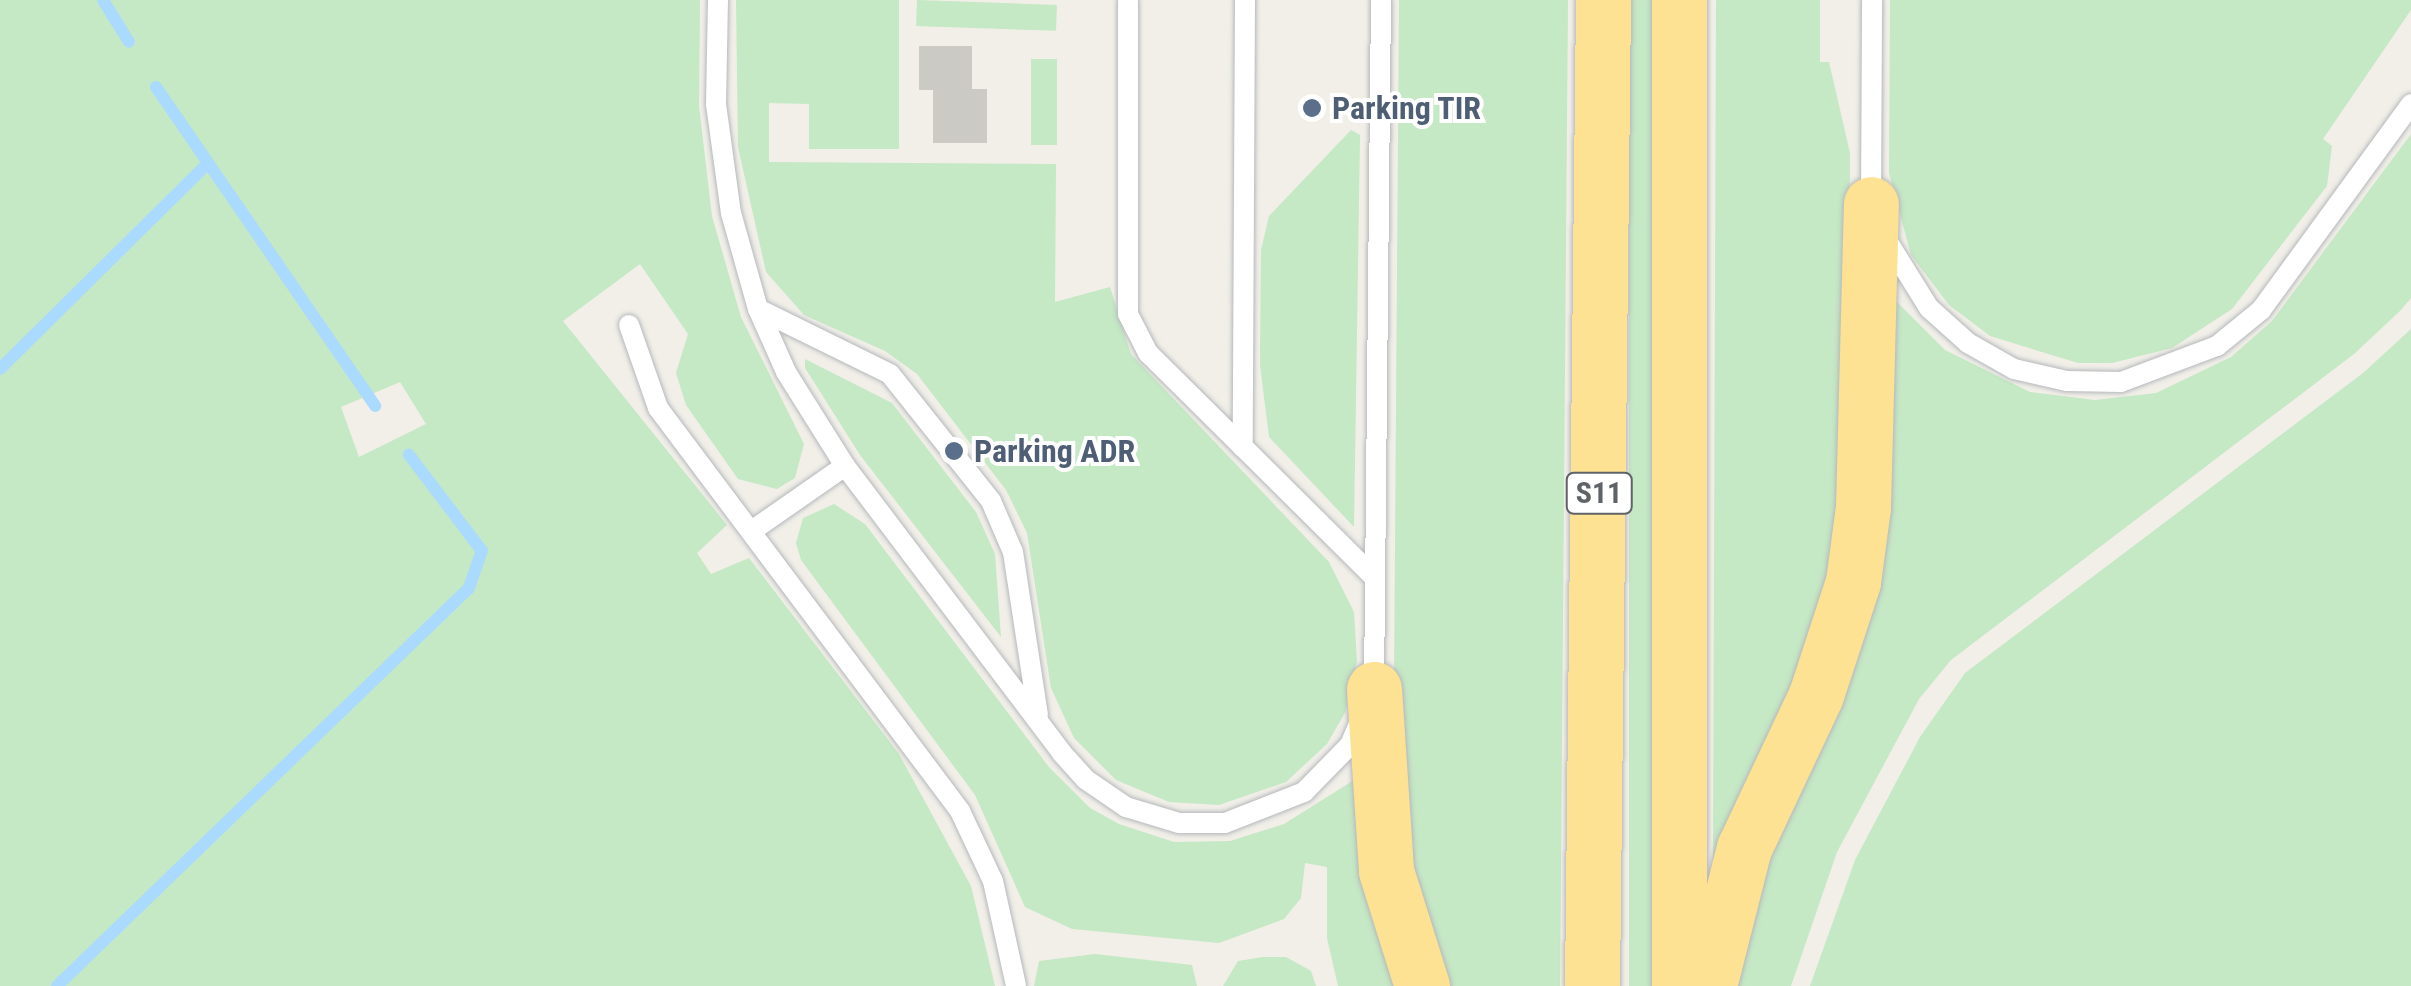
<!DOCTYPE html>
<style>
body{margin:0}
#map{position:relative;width:2411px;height:986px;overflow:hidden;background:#f1efe8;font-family:"Roboto Condensed",sans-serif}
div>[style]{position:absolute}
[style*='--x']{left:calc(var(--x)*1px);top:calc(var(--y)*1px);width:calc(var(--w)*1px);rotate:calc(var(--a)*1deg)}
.green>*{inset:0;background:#c5e8c5;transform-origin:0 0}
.stream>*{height:12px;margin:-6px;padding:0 6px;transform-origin:6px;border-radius:6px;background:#aadaff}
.building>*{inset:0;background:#cccac5}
.roads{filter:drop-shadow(0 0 2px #b5b8bc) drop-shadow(0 0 2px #b5b8bc)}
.lane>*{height:20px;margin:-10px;padding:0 10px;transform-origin:10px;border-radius:10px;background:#fff}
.highway>*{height:55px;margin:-27.5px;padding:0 27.5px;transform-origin:27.5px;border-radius:27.5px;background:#fde293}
.dots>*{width:28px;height:28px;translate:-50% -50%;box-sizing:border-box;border:5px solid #fff;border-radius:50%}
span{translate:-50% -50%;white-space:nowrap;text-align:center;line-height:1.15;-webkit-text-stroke:8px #fff;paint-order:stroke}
.shield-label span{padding:2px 8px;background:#fff;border:2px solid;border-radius:8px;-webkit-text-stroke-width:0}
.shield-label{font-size:30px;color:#5f6368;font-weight:700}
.service-label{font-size:32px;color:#4e5e75;font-weight:700}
.left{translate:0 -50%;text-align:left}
</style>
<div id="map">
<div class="green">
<div style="clip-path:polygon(evenodd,0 0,700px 0,699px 106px,712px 216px,741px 317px,804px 444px,795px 478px,777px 489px,738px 479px,686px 405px,676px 373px,688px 334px,640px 264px,563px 321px,727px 525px,697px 553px,711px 574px,749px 558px,899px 754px,971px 886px,995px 986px,0 986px,0 0,400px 382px,426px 424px,359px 457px,341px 407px,400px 382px)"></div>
<div style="clip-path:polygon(736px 0,899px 0,899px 149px,809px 149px,809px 104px,769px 103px,769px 162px,1056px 164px,1055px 302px,1110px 287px,1131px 354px,1329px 562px,1354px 612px,1357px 661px,1346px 711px,1327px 744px,1286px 782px,1219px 805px,1169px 802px,1116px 780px,1074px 738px,1051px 688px,1027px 533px,1006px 490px,917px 374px,885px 351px,804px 315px,766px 272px,738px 147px)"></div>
<div style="left:917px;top:0;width:140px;height:26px;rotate:2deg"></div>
<div style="clip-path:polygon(1399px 0,1568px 0,1560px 986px,1441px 986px,1419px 929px,1394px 686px)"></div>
<div style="left:1629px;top:0;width:25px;height:986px"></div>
<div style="clip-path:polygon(1716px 0,1820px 0,1820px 62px,1829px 62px,1850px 153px,1848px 449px,1819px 631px,1713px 859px)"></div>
<div style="clip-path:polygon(1890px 0,2411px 0,2411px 10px,2323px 139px,2332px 146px,2327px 186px,2232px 309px,2172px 348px,2112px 363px,2078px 363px,1990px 336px,1949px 305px,1911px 255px,1889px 173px)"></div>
<div style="left:1031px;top:59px;width:26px;height:86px"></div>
<div style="clip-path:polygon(1351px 130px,1360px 135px,1354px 527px,1269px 437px,1260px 365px,1261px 250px,1269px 216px)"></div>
<div style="clip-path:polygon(2411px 134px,2411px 298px,2401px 310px,2354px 354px,1951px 660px,1919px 699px,1837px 852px,1791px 986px,1729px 986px,1895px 300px,1945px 350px,2030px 392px,2095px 400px,2156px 393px,2231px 357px,2272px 321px)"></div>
<div style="clip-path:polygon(2411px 329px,2411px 986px,1810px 986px,1855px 860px,1920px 737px,1965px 673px,2363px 373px)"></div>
<div style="clip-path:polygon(805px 359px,892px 403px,976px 512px,995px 554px,1001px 637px,860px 455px,805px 368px)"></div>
<div style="clip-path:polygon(834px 504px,865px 524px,1049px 767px,1090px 808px,1119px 824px,1174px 842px,1230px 841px,1284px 824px,1354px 780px,1397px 986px,1338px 986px,1327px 938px,1327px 867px,1305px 863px,1301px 898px,1284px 919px,1219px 943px,1072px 929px,1025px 907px,975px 795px,801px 560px,796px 543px,803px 518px)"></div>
<div style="clip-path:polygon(1095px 954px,1192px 965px,1197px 986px,1034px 986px,1039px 961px)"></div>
<div style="clip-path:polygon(1263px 957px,1286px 957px,1311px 971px,1316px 986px,1223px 986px,1238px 961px)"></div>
</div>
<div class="stream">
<div style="--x:103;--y:0;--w:49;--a:58.2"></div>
<div style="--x:156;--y:87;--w:387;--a:55.5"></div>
<div style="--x:0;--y:369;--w:289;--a:-44.7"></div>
<div style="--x:57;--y:986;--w:573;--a:-44.01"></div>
<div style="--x:469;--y:588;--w:39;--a:-71"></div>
<div style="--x:482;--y:551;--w:121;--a:-127.2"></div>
</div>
<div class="building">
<div style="clip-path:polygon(919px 46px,972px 46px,972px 89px,987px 89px,987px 143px,933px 143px,933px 90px,919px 90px)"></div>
</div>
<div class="roads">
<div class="lane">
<div style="--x:718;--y:0;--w:104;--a:91.1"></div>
<div style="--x:716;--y:104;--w:110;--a:82.2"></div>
<div style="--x:731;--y:213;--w:100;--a:74.3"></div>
<div style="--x:758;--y:309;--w:69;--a:66"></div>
<div style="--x:786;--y:372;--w:111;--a:57.9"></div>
<div style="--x:845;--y:466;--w:358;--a:52.9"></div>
<div style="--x:1061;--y:752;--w:36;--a:48"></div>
<div style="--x:1085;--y:779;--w:50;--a:34.3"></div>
<div style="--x:1126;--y:807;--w:55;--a:16.8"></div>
<div style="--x:1179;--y:823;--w:46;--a:0"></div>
<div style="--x:1225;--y:823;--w:85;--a:-21.4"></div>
<div style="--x:1304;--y:792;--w:66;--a:-45.6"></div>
<div style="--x:1350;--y:745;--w:23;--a:-67"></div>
<div style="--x:1128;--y:0;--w:314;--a:90"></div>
<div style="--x:1128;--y:314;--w:44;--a:62.9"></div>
<div style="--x:1148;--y:353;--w:134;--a:44.7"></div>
<div style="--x:1245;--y:0;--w:447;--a:90.3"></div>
<div style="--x:1243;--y:447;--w:185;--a:44.8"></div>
<div style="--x:1871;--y:203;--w:203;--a:-89.7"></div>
<div style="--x:1886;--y:239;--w:81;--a:58.1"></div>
<div style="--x:1929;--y:308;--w:52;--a:41.9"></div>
<div style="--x:1968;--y:343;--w:53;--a:29.5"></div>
<div style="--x:2014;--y:369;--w:54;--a:12.8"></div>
<div style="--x:2067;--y:381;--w:54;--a:1.1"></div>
<div style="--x:2121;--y:382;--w:103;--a:-20.6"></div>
<div style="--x:2217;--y:346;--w:57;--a:-39.3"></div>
<div style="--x:2261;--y:310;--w:255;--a:-53.9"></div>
<div style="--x:758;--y:309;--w:147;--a:26.2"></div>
<div style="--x:890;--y:374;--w:162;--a:51.5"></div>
<div style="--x:991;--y:501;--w:56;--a:66.7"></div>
<div style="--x:1013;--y:552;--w:165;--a:81.3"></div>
<div style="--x:629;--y:325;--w:88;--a:70.7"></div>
<div style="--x:658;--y:408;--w:504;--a:53.15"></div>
<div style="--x:960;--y:811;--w:77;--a:64.8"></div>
<div style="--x:993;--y:881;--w:107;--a:77.6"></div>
<div style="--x:753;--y:530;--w:112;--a:-34.8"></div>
<div style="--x:1374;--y:688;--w:688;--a:-89.42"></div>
</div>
<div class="highway">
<div style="--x:1374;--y:689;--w:182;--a:86.2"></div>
<div style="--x:1386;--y:871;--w:121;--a:72.6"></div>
<div style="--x:1592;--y:986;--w:986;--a:-89.36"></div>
<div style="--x:1679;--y:986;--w:986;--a:-90"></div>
<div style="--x:1709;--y:986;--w:142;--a:-75.8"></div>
<div style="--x:1744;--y:848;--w:169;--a:-64.8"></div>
<div style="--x:1816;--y:695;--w:119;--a:-71.9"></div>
<div style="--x:1853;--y:582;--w:76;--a:-82.4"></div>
<div style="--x:1863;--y:507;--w:303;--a:-88.5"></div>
</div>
</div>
<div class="dots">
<div style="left:1312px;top:108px;background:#5c6f8a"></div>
<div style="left:954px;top:451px;background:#5c6f8a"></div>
</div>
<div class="shield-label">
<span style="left:1599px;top:493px">S11</span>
</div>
<div class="service-label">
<span class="left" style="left:1332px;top:108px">Parking TIR</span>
<span class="left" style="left:974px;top:451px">Parking ADR</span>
</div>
</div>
